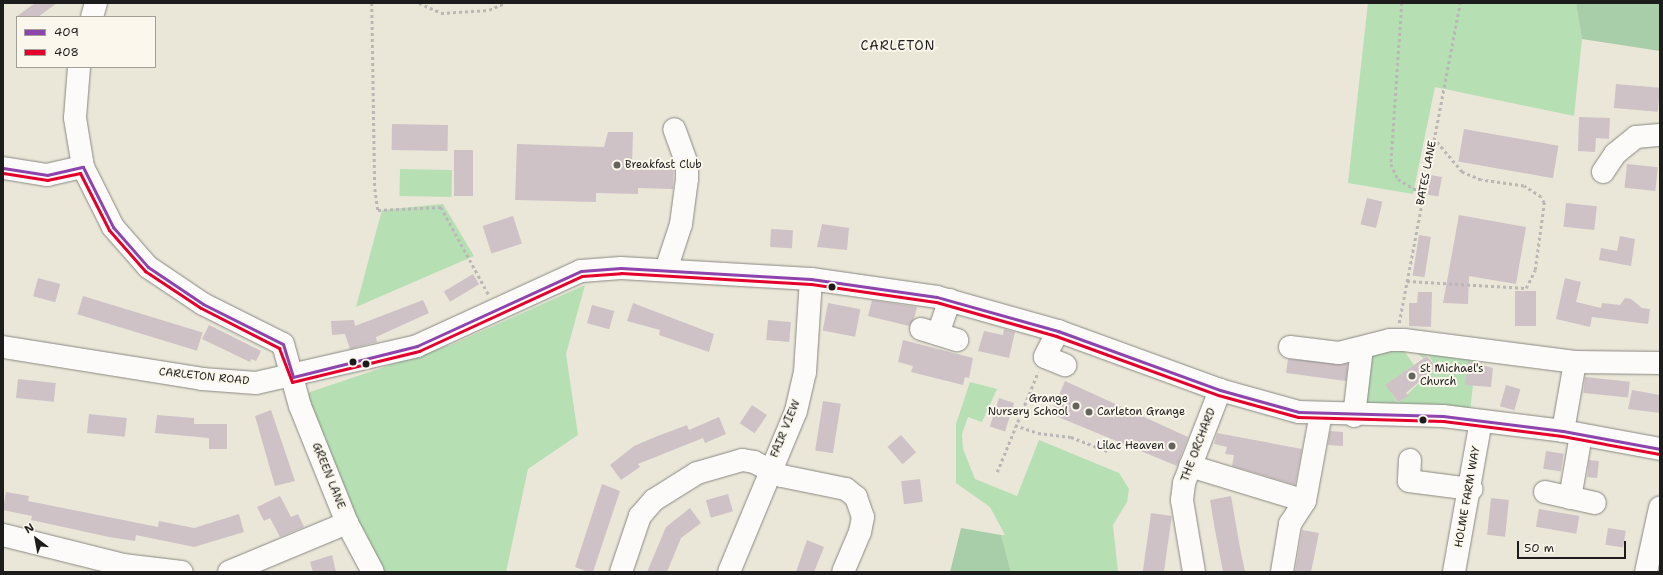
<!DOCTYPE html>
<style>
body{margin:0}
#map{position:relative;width:1663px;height:575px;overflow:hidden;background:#eae7d9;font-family:"Shantell Sans",sans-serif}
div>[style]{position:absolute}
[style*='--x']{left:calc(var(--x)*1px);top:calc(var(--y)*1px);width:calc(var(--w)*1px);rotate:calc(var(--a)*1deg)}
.green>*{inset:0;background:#b6dfb4;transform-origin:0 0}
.forest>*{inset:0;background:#a7cea8}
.building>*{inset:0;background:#cec2c7;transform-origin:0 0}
.path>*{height:2.5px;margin-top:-1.25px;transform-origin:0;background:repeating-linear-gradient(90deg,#b9b8b6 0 3px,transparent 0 6px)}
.roads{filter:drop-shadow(0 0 1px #898881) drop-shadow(0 0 1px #898881)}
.minor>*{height:22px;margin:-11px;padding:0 11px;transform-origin:11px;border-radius:11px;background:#fcfbf9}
.bus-1>*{height:3px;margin:-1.5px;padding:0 1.5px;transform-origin:1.5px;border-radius:1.5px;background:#8e44ad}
.bus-2>*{height:3px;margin:-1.5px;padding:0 1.5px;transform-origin:1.5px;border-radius:1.5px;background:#e4002b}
.dots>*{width:11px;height:11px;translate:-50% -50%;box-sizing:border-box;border:2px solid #fbf7ec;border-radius:50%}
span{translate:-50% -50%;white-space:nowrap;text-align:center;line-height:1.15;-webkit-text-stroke:4px #fbf7ec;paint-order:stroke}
.poi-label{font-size:11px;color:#1c1c1c}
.left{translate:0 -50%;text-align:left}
.right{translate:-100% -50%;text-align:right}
.street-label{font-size:11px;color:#1c1c1c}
.quarter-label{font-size:13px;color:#1c1c1c;letter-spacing:1px}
.frame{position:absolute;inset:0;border:4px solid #1c1c1c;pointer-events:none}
.legend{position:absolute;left:16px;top:16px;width:140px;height:52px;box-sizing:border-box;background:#fbf7ec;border:1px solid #a29f99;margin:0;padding:5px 7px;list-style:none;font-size:12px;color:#1c1c1c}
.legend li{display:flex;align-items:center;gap:8px;height:20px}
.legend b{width:20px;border:1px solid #a29f99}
.north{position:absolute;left:16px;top:519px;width:40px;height:40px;-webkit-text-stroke:3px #fbf7ec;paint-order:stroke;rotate:328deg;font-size:11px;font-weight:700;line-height:16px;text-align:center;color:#1c1c1c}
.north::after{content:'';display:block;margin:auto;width:14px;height:18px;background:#1c1c1c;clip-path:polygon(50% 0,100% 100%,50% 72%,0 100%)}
.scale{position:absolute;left:1517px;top:541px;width:109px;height:18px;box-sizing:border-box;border:2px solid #1c1c1c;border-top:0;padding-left:5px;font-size:12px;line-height:14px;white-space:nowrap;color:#1c1c1c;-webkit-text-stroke:3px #fbf7ec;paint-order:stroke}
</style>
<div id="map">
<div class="green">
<div style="clip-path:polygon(1368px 3px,1576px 3px,1582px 39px,1574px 116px,1435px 87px,1413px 194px,1348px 183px)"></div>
<div style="left:400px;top:169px;width:52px;height:27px;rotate:1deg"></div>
<div style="clip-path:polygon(443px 204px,474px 256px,356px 307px,382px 210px)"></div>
<div style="clip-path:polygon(585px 285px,566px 354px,578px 435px,528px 469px,506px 572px,384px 572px,363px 541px,331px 466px,308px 395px,310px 392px,453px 344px)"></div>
<div style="clip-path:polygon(evenodd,1410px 345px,1476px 357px,1470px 412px,1363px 410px,1366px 360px,1373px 354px,1410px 345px,1411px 348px,1423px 358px,1428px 355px,1436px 367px,1398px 403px,1386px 385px,1414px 365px,1405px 352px,1411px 348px)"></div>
<div style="clip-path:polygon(970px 382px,997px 389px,982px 422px,968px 417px,962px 434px,963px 449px,975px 479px,1017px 496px,1039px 440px,1119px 473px,1129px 489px,1127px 502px,1113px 525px,1118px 572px,1011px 572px,1001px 535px,1005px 535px,990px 507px,956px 483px,956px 424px)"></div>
</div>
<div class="forest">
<div style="clip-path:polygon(1576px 3px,1660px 3px,1660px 51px,1582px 39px)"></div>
<div style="clip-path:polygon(961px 528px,1001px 535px,1011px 572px,950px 572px)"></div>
</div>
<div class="building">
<div style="clip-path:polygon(35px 3px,57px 3px,38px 17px,16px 17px)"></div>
<div style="left:1616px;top:84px;width:44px;height:24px;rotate:5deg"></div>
<div style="clip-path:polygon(1579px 117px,1610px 118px,1609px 139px,1596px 138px,1595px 152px,1578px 151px)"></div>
<div style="left:392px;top:124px;width:56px;height:26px;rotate:1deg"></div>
<div style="left:1464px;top:129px;width:96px;height:33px;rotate:10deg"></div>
<div style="clip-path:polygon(608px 132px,633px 132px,632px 166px,674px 167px,673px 189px,638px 188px,638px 194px,596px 193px,596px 202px,515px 200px,517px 144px,604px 147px)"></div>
<div style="left:454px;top:150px;width:19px;height:46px"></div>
<div style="left:1627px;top:164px;width:31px;height:24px;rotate:6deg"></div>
<div style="left:1431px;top:175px;width:11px;height:20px;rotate:10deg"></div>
<div style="left:1367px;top:198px;width:16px;height:27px;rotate:14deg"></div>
<div style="left:1566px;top:203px;width:31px;height:24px;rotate:6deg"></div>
<div style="clip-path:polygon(1459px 215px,1526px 227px,1516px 284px,1469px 276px,1468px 304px,1443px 303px)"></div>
<div style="left:513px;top:216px;width:29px;height:32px;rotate:72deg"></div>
<div style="clip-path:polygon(822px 224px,849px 228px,847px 250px,817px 247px)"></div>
<div style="left:771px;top:229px;width:22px;height:18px;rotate:3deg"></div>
<div style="left:1419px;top:235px;width:12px;height:41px;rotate:9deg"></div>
<div style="clip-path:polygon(1620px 236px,1635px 239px,1631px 266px,1599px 260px,1601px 248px,1617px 251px)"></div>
<div style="left:473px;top:274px;width:12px;height:34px;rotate:59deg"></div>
<div style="left:38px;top:278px;width:23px;height:19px;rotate:15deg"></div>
<div style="clip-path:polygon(1565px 278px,1581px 282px,1576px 302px,1601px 308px,1602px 303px,1620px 305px,1625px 298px,1631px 299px,1642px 308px,1650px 309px,1648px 324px,1592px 317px,1590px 327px,1556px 319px)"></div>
<div style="left:1515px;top:291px;width:21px;height:35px"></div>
<div style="clip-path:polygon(1418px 292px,1432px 292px,1431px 327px,1409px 326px,1409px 303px,1417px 303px)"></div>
<div style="left:83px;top:296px;width:125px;height:19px;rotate:17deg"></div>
<div style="clip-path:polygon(423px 300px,429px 313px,376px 337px,377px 342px,350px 349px,345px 334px,332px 335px,331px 321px,354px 320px,355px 326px)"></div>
<div style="clip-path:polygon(872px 300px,917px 307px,914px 319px,909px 326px,868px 316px)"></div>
<div style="clip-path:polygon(633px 303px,714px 334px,709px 352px,659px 335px,660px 330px,627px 321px)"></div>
<div style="left:828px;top:303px;width:33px;height:28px;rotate:11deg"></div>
<div style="left:592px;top:305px;width:23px;height:19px;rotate:15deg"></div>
<div style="left:768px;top:320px;width:23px;height:20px;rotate:5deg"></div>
<div style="clip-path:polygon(209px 325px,261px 351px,256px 361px,251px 359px,250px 362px,202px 339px)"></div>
<div style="clip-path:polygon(1004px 329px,1015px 332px,1009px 358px,978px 351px,984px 331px,1003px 335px)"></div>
<div style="clip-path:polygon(903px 340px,973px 358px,969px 378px,965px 377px,963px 385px,911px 372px,913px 366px,898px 362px)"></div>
<div style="clip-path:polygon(1427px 356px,1436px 367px,1406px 393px,1409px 396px,1398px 402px,1385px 385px)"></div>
<div style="clip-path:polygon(1288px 359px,1348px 364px,1346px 381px,1286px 373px)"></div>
<div style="clip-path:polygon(1468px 361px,1493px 368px,1491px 387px,1465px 385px)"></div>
<div style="left:1585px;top:377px;width:45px;height:16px;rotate:6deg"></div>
<div style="left:18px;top:379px;width:38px;height:19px;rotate:6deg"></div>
<div style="clip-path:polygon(1065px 381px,1188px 437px,1177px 466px,1051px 414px)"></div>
<div style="left:1506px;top:385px;width:15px;height:22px;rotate:16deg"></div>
<div style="clip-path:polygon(1632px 390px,1660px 395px,1660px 413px,1628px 409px)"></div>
<div style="left:999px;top:398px;width:16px;height:30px;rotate:18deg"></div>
<div style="left:823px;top:401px;width:18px;height:50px;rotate:9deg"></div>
<div style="left:752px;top:405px;width:18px;height:22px;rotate:34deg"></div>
<div style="clip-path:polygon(271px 410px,295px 481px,275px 486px,255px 416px)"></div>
<div style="left:89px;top:414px;width:38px;height:19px;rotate:6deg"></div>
<div style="clip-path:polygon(157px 415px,194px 418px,194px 424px,227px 424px,227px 449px,209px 449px,209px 438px,155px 433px)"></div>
<div style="clip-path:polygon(719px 417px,726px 434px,705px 443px,703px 438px,638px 464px,640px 467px,621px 480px,610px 465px,634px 446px,655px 437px,687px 425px,689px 430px)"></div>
<div style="clip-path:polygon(1330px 431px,1343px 432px,1343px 446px,1328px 445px)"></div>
<div style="clip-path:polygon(1217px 433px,1302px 449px,1295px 485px,1232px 466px,1234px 455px,1225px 454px,1227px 447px,1214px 444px)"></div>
<div style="left:901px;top:435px;width:23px;height:18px;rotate:49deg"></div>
<div style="left:1546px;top:451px;width:18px;height:18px;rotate:9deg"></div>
<div style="left:1589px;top:460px;width:10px;height:17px;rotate:6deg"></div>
<div style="left:920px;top:479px;width:23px;height:19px;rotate:83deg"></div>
<div style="clip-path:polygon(602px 484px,620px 491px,593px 572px,588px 572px,575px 567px)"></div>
<div style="clip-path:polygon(6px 492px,29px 496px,28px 501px,158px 527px,159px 521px,194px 528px,239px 514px,244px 532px,194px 547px,136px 535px,135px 541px,109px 537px,31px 520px,32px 516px,3px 510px)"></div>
<div style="left:728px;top:494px;width:18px;height:23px;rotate:74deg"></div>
<div style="clip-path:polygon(280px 496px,291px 517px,298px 514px,304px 527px,280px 537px,270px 518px,264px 521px,257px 507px)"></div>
<div style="clip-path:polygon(1231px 496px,1239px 542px,1245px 572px,1223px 572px,1215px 530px,1210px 500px)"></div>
<div style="left:1491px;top:498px;width:18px;height:37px;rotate:6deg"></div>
<div style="clip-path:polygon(690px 508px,701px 523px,681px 538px,667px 572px,647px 572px,666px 527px)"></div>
<div style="left:1539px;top:509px;width:41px;height:18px;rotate:10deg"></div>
<div style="left:1151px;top:513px;width:21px;height:60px;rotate:8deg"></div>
<div style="left:1608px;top:528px;width:18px;height:17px;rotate:9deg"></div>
<div style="clip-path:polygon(1302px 530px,1319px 533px,1311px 572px,1295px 572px)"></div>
<div style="clip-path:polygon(807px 540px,824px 547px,814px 572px,796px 572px)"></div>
<div style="clip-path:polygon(332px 555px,336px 572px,313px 572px,310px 562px)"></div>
</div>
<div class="path">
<div style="--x:372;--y:3;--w:186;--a:89.1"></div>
<div style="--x:375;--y:189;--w:21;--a:82"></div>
<div style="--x:378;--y:210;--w:63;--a:-2.7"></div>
<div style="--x:441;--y:207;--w:100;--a:61.4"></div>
<div style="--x:419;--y:3;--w:24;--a:24"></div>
<div style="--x:441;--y:13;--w:48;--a:-3.6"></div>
<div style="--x:489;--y:10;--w:17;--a:-24"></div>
<div style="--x:1402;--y:3;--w:161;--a:93.9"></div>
<div style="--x:1391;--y:164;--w:17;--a:65"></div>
<div style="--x:1398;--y:179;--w:29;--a:31"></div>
<div style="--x:1407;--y:281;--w:119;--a:3.4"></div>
<div style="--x:1526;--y:288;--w:20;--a:-63"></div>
<div style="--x:1535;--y:270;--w:68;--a:-82.3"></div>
<div style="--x:1544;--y:203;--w:7;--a:-117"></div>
<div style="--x:1541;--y:197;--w:20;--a:-147"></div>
<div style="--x:1524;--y:186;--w:43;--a:-172.1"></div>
<div style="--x:1481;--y:180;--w:21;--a:-157"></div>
<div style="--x:1462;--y:172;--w:43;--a:-130.3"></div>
<div style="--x:1399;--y:323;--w:326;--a:-79.2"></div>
<div style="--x:1015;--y:425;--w:24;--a:19"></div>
<div style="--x:1038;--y:433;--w:33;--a:7"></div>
<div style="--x:1071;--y:437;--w:40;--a:21"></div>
<div style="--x:997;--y:472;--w:108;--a:-67.7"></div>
</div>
<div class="roads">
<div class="minor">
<div style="--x:92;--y:17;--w:15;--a:-74"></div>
<div style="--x:79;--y:67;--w:51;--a:94.5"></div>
<div style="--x:75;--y:118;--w:50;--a:80.7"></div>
<div style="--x:83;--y:167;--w:67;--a:63.4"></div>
<div style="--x:113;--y:227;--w:53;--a:48.8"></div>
<div style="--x:148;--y:267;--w:66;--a:33.9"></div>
<div style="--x:203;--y:304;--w:89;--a:26.6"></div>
<div style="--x:283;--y:344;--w:64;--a:74.7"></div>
<div style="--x:300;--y:406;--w:126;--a:68.1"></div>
<div style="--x:347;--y:523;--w:55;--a:62"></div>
<div style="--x:3;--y:168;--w:45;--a:9"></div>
<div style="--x:47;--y:175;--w:37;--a:-13"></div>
<div style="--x:1603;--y:172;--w:22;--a:-56"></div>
<div style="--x:1615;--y:154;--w:27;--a:-39"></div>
<div style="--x:1636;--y:137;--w:24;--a:-5"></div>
<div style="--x:666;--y:270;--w:48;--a:-71.9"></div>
<div style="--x:681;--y:224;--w:45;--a:-82.4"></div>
<div style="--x:687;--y:179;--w:15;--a:-90"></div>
<div style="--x:687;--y:164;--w:37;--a:-110"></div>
<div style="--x:921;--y:329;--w:38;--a:17"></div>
<div style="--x:1058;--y:331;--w:29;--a:117"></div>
<div style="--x:1045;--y:357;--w:22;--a:22"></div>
<div style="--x:938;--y:334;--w:36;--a:-71"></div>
<div style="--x:3;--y:347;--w:202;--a:9.1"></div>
<div style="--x:202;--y:379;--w:54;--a:4.2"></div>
<div style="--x:256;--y:383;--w:165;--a:-12.9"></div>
<div style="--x:417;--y:346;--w:180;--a:-24.6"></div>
<div style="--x:581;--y:271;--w:40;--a:-4.3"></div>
<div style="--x:621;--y:268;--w:190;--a:3.3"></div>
<div style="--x:811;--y:279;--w:127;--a:8.1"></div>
<div style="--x:937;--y:297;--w:126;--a:15.7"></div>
<div style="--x:1058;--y:331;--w:172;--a:20"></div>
<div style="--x:1220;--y:390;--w:82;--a:15.6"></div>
<div style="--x:1299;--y:412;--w:144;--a:1.6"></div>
<div style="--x:1443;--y:416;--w:121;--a:7.1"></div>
<div style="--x:1563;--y:431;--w:99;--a:10.5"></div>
<div style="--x:1290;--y:347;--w:49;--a:7"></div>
<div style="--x:1339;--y:353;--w:53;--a:-14.3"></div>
<div style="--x:1390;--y:340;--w:14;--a:0"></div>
<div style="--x:1404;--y:340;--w:172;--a:7.3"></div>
<div style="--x:1575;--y:362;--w:85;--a:0.7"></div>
<div style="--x:1354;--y:416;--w:68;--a:-83.3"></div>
<div style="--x:1563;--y:431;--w:70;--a:-80.1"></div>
<div style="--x:1410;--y:460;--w:21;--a:93"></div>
<div style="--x:1409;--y:481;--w:63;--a:7.4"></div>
<div style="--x:1190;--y:466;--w:120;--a:16.9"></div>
<div style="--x:1545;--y:492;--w:51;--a:12.4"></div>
<div style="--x:1570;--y:498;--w:64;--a:-80.1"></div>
<div style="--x:3;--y:535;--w:124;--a:14"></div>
<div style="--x:123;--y:565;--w:59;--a:6.8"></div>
<div style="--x:229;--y:572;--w:128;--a:-22.6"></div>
<div style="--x:621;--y:572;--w:59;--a:-71.3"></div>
<div style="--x:640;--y:516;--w:21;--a:-49"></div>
<div style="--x:654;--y:500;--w:51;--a:-32.1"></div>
<div style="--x:697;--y:473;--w:47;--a:-16.1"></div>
<div style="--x:742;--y:460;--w:12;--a:9"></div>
<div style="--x:754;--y:462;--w:31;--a:27"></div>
<div style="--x:782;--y:476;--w:65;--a:11.5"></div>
<div style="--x:846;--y:489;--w:13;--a:39"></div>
<div style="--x:856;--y:497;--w:21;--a:71"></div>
<div style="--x:863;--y:517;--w:15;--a:101"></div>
<div style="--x:860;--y:532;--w:43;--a:113"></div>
<div style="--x:729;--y:572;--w:174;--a:-67.4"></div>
<div style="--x:796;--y:411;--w:40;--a:-77"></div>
<div style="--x:805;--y:372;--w:93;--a:-86.3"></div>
<div style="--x:1194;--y:572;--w:73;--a:-99.5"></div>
<div style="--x:1182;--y:500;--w:17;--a:-83"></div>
<div style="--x:1184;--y:483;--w:100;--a:-68.8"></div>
<div style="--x:1282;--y:572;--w:49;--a:-80.5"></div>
<div style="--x:1290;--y:524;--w:27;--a:-57"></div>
<div style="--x:1305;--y:501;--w:89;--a:-79.7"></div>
<div style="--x:1454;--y:572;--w:153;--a:-79.9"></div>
<div style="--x:1646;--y:572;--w:66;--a:-77.7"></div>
</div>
</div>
<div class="bus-1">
<div style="--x:3;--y:168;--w:45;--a:9"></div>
<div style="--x:47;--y:175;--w:37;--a:-13"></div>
<div style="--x:83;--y:167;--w:67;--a:63.4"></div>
<div style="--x:113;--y:227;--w:53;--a:48.8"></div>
<div style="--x:148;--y:267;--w:66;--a:33.9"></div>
<div style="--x:203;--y:304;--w:89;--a:26.6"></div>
<div style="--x:283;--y:344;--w:34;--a:73"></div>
<div style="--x:293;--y:377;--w:128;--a:-14"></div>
<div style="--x:417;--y:346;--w:180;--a:-24.6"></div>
<div style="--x:581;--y:271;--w:40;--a:-4.3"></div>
<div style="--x:621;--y:268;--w:190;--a:3.3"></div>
<div style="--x:811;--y:279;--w:127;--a:8.1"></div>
<div style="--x:937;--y:297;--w:126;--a:15.7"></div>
<div style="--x:1058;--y:331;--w:172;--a:20"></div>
<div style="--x:1220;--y:390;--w:82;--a:15.6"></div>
<div style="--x:1299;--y:412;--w:144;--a:1.6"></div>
<div style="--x:1443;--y:416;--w:121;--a:7.1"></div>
<div style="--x:1563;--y:431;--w:99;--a:10.5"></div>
</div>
<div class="bus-2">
<div style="--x:3;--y:173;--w:45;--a:9"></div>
<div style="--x:47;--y:180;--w:34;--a:-12"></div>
<div style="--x:80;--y:173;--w:64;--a:63"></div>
<div style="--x:109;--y:230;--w:55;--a:48.7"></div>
<div style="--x:145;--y:271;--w:67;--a:33.5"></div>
<div style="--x:201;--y:308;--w:88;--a:27.1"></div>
<div style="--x:279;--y:348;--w:36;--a:69"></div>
<div style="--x:292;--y:382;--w:131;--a:-13.7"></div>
<div style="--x:419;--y:351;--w:179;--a:-24.7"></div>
<div style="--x:582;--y:276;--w:39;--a:-4"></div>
<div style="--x:621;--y:273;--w:190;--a:3.3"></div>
<div style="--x:811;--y:284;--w:126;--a:8.2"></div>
<div style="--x:936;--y:302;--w:125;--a:15.8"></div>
<div style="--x:1056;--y:336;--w:172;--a:20"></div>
<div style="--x:1218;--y:395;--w:83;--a:15.4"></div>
<div style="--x:1298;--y:417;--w:145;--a:1.6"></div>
<div style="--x:1443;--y:421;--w:120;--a:7.2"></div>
<div style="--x:1562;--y:436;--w:99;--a:10.5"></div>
</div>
<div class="dots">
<div style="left:617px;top:165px;background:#64635e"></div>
<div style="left:832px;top:287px;background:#1c1c1c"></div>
<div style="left:353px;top:362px;background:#1c1c1c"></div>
<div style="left:366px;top:364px;background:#1c1c1c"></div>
<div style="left:1412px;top:376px;background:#64635e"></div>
<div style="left:1076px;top:406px;background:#64635e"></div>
<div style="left:1089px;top:412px;background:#64635e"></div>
<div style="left:1423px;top:420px;background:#1c1c1c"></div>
<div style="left:1172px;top:446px;background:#64635e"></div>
</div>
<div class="poi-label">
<span class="left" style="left:625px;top:165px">Breakfast Club</span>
<span class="left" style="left:1420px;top:376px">St Michael's<br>Church</span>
<span class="right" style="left:1068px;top:406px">Grange<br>Nursery School</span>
<span class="left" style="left:1097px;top:412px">Carleton Grange</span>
<span class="right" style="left:1164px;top:446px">Lilac Heaven</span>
</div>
<div class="street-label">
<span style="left:1427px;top:173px;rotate:-79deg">BATES LANE</span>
<span style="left:204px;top:377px;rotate:6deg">CARLETON ROAD</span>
<span style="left:786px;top:429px;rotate:-68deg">FAIR VIEW</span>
<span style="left:1199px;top:445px;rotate:-69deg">THE ORCHARD</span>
<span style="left:328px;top:476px;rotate:68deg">GREEN LANE</span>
<span style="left:1468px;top:497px;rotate:-80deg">HOLME FARM WAY</span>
</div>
<div class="quarter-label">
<span style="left:898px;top:46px">CARLETON</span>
</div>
<div class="frame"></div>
<ul class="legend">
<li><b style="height:5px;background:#8e44ad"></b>409</li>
<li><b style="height:5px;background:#e4002b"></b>408</li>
</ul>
<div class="north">N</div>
<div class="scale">50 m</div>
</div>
